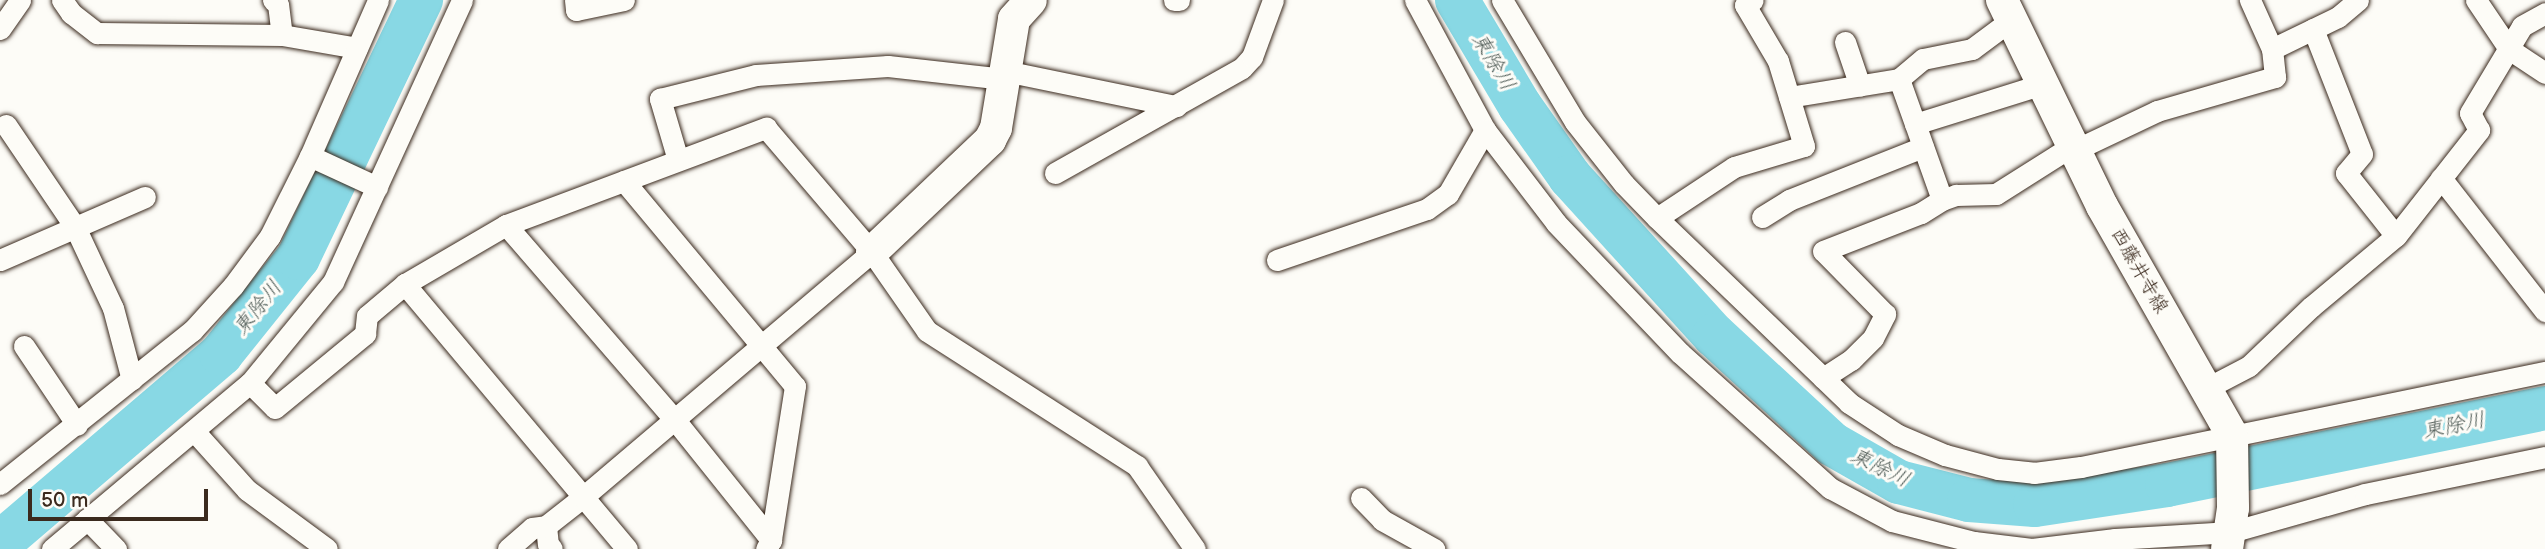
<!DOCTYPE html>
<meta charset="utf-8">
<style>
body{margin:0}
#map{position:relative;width:2545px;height:549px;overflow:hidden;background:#fdfcf7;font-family:"Balsamiq Sans","Klee One",sans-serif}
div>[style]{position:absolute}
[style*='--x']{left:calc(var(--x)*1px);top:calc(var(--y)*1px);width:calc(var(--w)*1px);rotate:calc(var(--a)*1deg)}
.river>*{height:44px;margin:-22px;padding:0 22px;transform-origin:22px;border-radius:22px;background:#88d8e4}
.roads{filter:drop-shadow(0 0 2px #3b2a1e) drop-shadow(0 0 2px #3b2a1e)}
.street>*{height:21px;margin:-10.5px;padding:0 10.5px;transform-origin:10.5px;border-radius:10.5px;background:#fdfcf7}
.secondary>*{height:32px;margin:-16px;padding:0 16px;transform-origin:16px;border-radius:16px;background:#fdfcf7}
span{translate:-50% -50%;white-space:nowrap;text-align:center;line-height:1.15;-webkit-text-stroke:6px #fdfcf7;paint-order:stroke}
.street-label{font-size:19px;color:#3b2a1e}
.water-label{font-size:21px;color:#525e59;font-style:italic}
.scale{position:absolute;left:28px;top:489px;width:180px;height:32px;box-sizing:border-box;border:4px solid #3b2a1e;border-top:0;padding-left:9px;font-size:21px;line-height:24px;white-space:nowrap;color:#3b2a1e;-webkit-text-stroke:5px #fdfcf7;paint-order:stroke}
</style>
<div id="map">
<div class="river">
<div style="--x:1457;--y:0;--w:123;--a:59.3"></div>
<div style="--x:1520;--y:106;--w:87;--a:54.8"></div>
<div style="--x:1570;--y:177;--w:214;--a:47.7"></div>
<div style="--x:1714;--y:335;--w:161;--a:42.7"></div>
<div style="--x:1832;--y:444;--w:77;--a:29.6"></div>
<div style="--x:1899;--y:482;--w:72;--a:14.4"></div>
<div style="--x:1969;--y:500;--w:66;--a:4.3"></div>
<div style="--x:2035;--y:505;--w:134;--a:-8.6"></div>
<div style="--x:2167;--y:485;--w:386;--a:-11.5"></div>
<div style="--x:0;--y:543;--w:291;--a:-40.5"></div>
<div style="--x:221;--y:354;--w:123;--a:-51.3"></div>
<div style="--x:298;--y:258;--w:286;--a:-64.5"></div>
</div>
<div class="roads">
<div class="street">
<div style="--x:62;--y:0;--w:16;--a:55"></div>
<div style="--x:71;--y:13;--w:33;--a:38"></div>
<div style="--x:97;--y:33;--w:185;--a:0.6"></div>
<div style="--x:282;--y:35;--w:76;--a:9.8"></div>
<div style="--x:273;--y:0;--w:6;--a:39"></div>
<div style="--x:278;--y:4;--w:31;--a:83"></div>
<div style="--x:575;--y:0;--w:10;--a:84"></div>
<div style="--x:576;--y:10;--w:49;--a:-11.8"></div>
<div style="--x:1174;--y:0;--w:5;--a:0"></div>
<div style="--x:1415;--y:0;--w:148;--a:61.7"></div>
<div style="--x:1485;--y:130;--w:117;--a:52.6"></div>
<div style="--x:1556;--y:223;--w:180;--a:46.4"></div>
<div style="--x:1680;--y:353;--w:202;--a:42"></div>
<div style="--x:1830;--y:488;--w:70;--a:28"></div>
<div style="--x:1892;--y:521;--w:85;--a:14.4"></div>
<div style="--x:1974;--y:542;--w:58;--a:6.9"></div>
<div style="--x:2032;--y:549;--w:84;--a:-6.9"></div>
<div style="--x:2115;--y:539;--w:116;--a:-3.5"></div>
<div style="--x:2231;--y:532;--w:139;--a:-15.8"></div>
<div style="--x:2365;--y:494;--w:184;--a:-11.6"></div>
<div style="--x:1502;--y:0;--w:142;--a:59.1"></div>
<div style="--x:1575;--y:122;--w:79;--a:51.7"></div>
<div style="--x:1624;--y:184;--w:47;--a:45.9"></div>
<div style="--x:1657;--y:218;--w:267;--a:43.9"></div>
<div style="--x:1849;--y:403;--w:59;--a:33.1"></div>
<div style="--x:1898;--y:435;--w:51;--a:23.1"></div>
<div style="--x:1945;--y:455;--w:55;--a:14.8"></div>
<div style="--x:1998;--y:469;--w:36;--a:6"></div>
<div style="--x:2034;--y:473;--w:47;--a:-7.3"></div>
<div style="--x:2081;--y:467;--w:474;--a:-11.6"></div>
<div style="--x:2476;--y:0;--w:59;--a:56"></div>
<div style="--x:2509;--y:49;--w:43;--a:33.7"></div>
<div style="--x:0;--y:29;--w:35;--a:-55"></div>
<div style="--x:2313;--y:29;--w:134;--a:68.6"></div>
<div style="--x:2362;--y:154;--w:25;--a:130"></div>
<div style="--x:2346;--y:173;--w:80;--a:51.6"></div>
<div style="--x:1845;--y:42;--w:46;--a:71.2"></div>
<div style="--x:2272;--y:49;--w:73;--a:-25.9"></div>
<div style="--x:2338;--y:17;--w:26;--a:-40"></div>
<div style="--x:1005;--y:71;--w:175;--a:11.6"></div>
<div style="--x:1899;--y:79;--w:128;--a:70.4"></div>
<div style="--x:1942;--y:200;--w:15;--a:-20"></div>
<div style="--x:1956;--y:195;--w:40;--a:-1.4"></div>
<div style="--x:1996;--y:194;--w:90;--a:-32.3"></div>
<div style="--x:1789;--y:97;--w:111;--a:-9.3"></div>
<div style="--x:1899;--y:79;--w:31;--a:-40"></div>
<div style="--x:1923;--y:59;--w:50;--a:-11.5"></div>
<div style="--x:1972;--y:49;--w:49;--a:-36.6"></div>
<div style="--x:1915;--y:124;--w:134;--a:-17.4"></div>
<div style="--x:6;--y:125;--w:123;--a:55.9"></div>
<div style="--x:75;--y:227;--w:89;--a:64.9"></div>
<div style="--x:113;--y:308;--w:74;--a:75.2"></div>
<div style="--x:2075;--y:150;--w:91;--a:-25.4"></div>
<div style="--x:2157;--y:111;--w:123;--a:-16.1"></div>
<div style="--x:2275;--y:77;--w:28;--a:-96"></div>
<div style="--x:2272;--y:49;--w:54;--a:-114.2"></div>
<div style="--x:310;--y:156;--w:74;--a:24.8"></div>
<div style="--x:678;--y:160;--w:64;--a:-106.4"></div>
<div style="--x:660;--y:99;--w:99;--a:-14"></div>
<div style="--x:756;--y:75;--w:132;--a:-3.9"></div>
<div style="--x:888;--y:66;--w:117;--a:6.4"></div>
<div style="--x:1055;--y:173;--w:214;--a:-29.3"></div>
<div style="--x:1242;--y:68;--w:15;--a:-48"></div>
<div style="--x:1252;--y:57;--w:61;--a:-69.8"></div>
<div style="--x:2441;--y:178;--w:169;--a:52"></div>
<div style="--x:624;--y:181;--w:267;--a:50.2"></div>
<div style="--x:795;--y:386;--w:156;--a:98.9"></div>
<div style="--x:771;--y:540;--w:10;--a:119"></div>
<div style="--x:1762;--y:217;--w:32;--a:-32"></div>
<div style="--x:1789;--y:200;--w:144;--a:-21.6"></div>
<div style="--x:1657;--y:218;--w:92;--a:-33.5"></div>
<div style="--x:1734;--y:167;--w:73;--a:-16.7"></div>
<div style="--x:1804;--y:146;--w:89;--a:-107"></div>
<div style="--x:1778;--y:61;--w:65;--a:-120.5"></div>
<div style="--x:1745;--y:5;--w:9;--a:-32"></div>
<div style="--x:506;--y:225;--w:258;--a:49.1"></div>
<div style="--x:675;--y:420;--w:154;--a:51.3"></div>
<div style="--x:0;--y:260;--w:158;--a:-23.5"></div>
<div style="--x:1277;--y:260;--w:158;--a:-18.8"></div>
<div style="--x:1427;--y:209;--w:26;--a:-36"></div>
<div style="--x:1448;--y:194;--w:74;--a:-60"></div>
<div style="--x:24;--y:346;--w:95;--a:56.1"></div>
<div style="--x:1823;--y:378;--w:33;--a:-33"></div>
<div style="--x:1851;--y:360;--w:31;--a:-45"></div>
<div style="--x:1873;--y:338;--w:27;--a:-63"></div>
<div style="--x:1885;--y:314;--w:88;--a:-134.5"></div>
<div style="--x:1823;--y:251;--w:105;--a:-21.2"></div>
<div style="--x:1921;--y:213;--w:25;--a:-32"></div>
<div style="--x:250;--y:383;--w:35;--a:45"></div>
<div style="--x:275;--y:408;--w:117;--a:-39.4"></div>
<div style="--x:365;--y:334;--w:18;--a:-84"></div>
<div style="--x:367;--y:316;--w:50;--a:-40.1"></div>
<div style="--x:2207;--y:388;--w:47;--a:-27.6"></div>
<div style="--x:2249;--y:366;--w:86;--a:-43.6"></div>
<div style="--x:2311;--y:307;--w:111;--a:-39.9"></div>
<div style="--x:2396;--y:236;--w:135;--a:-51.9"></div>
<div style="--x:2479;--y:130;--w:19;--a:-118"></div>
<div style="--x:2470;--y:113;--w:101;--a:-59.1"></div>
<div style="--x:2522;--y:26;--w:26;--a:-29"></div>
<div style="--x:194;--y:431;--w:79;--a:48.1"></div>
<div style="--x:247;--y:490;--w:99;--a:36.4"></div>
<div style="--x:0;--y:484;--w:246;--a:-38.6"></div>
<div style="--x:192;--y:331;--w:61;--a:-47.7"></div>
<div style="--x:233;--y:286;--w:62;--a:-53.5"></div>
<div style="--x:270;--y:236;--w:89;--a:-63.4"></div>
<div style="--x:310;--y:156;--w:170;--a:-66.4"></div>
<div style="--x:1361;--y:498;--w:30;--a:46"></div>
<div style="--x:1382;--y:520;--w:60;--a:29.1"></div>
<div style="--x:87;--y:519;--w:42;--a:46"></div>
<div style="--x:546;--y:526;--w:18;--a:84"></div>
<div style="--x:548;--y:544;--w:6;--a:51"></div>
<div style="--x:52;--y:549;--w:258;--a:-40"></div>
<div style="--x:250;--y:383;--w:131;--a:-50.6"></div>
<div style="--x:333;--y:282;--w:310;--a:-65.4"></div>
<div style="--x:508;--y:549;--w:32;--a:-41"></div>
<div style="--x:532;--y:528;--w:14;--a:-8"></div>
<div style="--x:546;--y:526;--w:47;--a:-38.1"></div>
<div style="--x:583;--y:497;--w:379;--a:-40.3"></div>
<div style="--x:627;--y:549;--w:346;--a:-130"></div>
<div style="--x:405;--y:284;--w:117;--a:-30.3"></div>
<div style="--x:506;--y:225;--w:278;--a:-20.5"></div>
<div style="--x:766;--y:128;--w:163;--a:49.5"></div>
<div style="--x:872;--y:252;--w:96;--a:55.2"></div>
<div style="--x:927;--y:331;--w:250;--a:32.7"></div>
<div style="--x:1137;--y:466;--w:101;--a:55.1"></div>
</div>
<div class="secondary">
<div style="--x:2002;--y:0;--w:229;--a:64.1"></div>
<div style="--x:2102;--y:206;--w:263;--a:60.4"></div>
<div style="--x:2232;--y:435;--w:73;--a:89.2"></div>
<div style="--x:2233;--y:508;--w:41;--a:98.3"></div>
<div style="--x:872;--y:252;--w:163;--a:-43.5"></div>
<div style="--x:990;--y:140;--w:13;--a:-63"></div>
<div style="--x:996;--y:128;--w:110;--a:-80.6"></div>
<div style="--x:1014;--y:19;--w:25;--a:-48"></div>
</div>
</div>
<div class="street-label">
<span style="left:2139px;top:271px;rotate:60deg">西藤井寺線</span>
</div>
<div class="water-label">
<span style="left:1493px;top:62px;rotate:59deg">東除川</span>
<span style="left:258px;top:308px;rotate:-51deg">東除川</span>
<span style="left:2454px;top:426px;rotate:-11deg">東除川</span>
<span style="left:1880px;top:468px;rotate:26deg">東除川</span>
</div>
<div class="scale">50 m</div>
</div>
